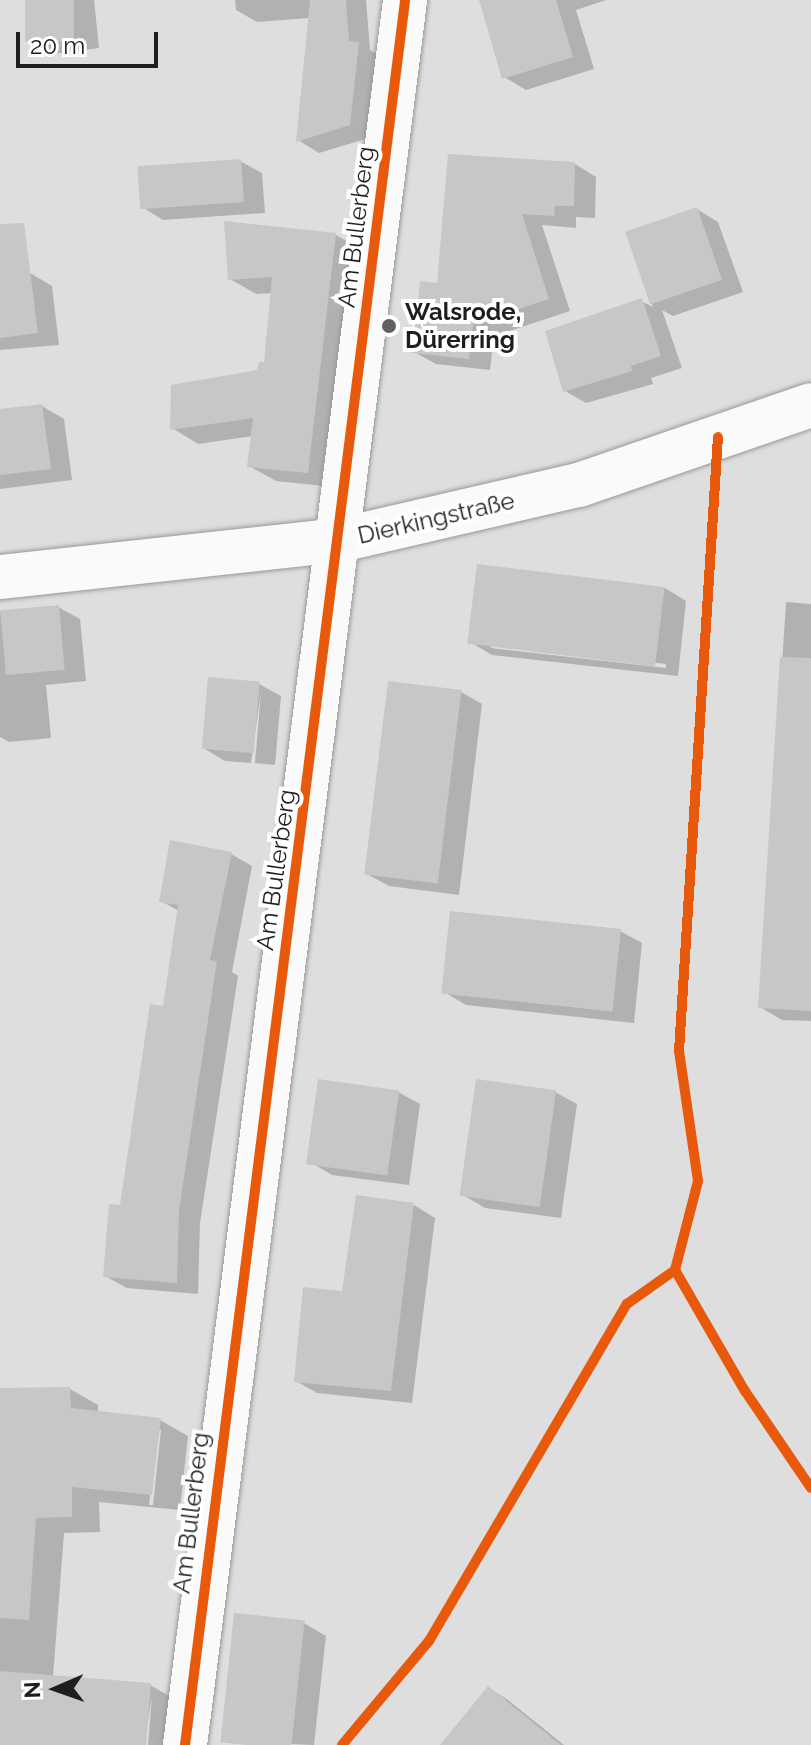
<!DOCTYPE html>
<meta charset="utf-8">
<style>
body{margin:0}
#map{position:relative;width:811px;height:1745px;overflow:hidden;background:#dfdedf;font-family:Raleway,sans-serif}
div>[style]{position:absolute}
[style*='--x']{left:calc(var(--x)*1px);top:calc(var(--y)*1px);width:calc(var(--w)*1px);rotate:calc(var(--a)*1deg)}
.shadow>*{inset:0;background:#0003}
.building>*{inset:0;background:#c8c7c8;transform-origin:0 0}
.roads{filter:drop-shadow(0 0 2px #999899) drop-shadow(0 0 2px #999899)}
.street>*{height:44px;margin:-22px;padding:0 22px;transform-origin:22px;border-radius:22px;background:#fafafa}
.cycleway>*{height:10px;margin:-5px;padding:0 5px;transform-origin:5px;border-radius:5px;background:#e8590c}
.dots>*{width:22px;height:22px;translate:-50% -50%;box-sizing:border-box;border:4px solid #fff;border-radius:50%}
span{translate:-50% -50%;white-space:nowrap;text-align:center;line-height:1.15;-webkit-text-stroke:8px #fff;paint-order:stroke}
.street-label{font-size:24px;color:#1f1d1f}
.poi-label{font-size:24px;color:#1f1d1f;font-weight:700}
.left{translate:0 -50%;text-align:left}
.north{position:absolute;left:16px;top:1649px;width:80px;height:80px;-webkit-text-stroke:6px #fff;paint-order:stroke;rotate:268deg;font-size:22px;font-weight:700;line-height:32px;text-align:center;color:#1f1d1f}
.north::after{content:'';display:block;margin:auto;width:28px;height:36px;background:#1f1d1f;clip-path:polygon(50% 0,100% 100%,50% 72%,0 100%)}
.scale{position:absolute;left:16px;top:32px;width:142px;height:36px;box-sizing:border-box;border:4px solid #1f1d1f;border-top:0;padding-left:10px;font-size:24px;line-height:28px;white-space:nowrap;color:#1f1d1f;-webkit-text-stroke:6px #fff;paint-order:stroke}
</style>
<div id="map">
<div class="shadow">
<div style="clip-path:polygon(27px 0,94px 0,99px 48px,53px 54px,32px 41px)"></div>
<div style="clip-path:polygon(235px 0,366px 0,370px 50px,380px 56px,372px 137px,319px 153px,298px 140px,310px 18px,257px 22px,236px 10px)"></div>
<div style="clip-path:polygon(481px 0,606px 0,576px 10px,594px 69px,526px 90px,504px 77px)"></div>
<div style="clip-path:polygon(240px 161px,262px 173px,265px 213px,163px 220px,142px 207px)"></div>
<div style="clip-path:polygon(575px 164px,596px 177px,595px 218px,576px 217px,576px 228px,542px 225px,570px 311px,494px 336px,490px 370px,436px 364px,414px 352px,438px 286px)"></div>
<div style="clip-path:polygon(697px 209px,718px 222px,743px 292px,673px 316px,662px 310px,682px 368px,651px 378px,653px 384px,586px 403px,565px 391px,641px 301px,653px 307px,628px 232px)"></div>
<div style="clip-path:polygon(336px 235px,362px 250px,334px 487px,276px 481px,249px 466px,253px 436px,198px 444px,172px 428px,265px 364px,272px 293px,256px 294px,230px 279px)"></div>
<div style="clip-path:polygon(30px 273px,52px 286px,59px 345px,0 350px,0 277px)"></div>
<div style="clip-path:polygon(42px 406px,64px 419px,72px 480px,0 489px,0 411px)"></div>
<div style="clip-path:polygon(evenodd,665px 588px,686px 601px,678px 676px,492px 655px,470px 642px,665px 588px,491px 644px,666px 664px,666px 668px,491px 648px,491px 644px)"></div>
<div style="clip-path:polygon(786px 602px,811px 604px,811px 1021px,782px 1020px,760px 1007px)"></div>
<div style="clip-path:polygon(58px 607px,80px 619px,86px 681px,46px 685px,51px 738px,9px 742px,0 737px,0 611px)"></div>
<div style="clip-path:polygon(259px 684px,281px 696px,275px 765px,255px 763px,261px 691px,251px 763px,225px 761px,203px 748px)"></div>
<div style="clip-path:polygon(461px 692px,482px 704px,459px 895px,389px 886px,367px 874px)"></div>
<div style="clip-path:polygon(231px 854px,252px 866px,232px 972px,238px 976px,200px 1223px,198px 1294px,127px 1288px,105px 1276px,164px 1008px,179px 911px,161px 901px)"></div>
<div style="clip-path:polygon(620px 931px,642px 943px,634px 1023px,466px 1005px,444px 992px)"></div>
<div style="clip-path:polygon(398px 1092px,420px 1104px,409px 1185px,332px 1175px,310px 1162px)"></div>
<div style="clip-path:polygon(555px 1092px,577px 1104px,561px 1218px,485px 1208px,463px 1195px)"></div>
<div style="clip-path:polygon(414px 1205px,435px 1218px,412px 1403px,317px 1393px,296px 1381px,344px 1293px)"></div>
<div style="clip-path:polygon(evenodd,70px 1389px,98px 1405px,98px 1413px,160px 1420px,188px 1436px,180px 1510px,99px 1502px,100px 1532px,64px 1533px,53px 1677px,150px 1685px,178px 1701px,174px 1745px,148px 1745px,152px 1696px,144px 1745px,0 1745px,0 1390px,70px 1389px,157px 1430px,161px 1430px,153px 1505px,149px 1505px,157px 1430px)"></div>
<div style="clip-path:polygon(304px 1623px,326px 1636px,314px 1745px,221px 1741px)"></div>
<div style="clip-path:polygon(489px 1688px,508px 1700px,564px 1745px,443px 1745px)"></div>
</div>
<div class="building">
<div style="left:25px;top:0;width:49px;height:42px"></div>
<div style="clip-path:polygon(310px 0,346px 0,349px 41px,359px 42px,350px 125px,296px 142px)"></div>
<div style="clip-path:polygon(479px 0,556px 0,573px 57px,502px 79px)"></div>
<div style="clip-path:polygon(448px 154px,575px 162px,574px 206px,555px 206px,554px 216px,522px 214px,549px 299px,473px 324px,469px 359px,412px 353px,420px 281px,437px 283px)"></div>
<div style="left:241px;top:159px;width:43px;height:104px;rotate:86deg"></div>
<div style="left:697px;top:207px;width:77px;height:76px;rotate:71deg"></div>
<div style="clip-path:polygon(224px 221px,336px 233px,308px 473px,247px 467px,253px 418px,170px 430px,171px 385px,257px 370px,259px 362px,264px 362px,272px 277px,228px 280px)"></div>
<div style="clip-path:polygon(24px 223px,38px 333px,0 338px,0 224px)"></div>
<div style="clip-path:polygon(642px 298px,661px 356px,631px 366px,632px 371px,563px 392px,545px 331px)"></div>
<div style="clip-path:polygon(42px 404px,51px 469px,0 475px,0 409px)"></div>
<div style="left:477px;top:564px;width:189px;height:80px;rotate:7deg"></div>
<div style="left:59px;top:605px;width:65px;height:59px;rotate:85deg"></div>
<div style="clip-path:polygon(780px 657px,811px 658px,811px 1011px,758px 1008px)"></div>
<div style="left:208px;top:677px;width:52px;height:72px;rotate:5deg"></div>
<div style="left:388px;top:681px;width:74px;height:195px;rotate:7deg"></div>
<div style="clip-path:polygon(170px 840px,232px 852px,210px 960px,217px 961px,179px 1210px,177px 1283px,103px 1277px,109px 1204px,120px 1205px,150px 1004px,163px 1006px,178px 905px,159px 902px)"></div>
<div style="left:450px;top:911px;width:172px;height:83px;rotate:6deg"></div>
<div style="left:318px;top:1079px;width:82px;height:86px;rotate:8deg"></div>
<div style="left:476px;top:1079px;width:81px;height:118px;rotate:8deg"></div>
<div style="clip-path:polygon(356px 1195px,414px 1203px,391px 1391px,294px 1382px,303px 1287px,342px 1291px)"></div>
<div style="clip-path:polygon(70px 1387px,71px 1408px,161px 1418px,152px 1495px,72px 1487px,72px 1517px,36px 1518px,29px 1620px,0 1618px,0 1388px)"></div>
<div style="left:234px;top:1613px;width:71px;height:130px;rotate:6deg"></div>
<div style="clip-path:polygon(0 1671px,151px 1683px,146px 1745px,0 1745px)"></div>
<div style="clip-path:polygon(488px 1686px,561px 1745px,440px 1745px)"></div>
</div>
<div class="roads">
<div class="street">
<div style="--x:0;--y:577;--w:342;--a:-6.2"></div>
<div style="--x:340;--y:540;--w:245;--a:-13"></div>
<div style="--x:579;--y:485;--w:245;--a:-19"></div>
<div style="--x:185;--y:1745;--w:1759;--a:-82.81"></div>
</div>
</div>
<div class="cycleway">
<div style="--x:675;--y:1270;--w:92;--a:-75.5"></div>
<div style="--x:698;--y:1181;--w:131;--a:-98.3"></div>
<div style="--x:679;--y:1051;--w:615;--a:-86.37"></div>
<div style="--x:675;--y:1270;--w:140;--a:60"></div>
<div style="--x:745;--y:1391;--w:117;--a:55.8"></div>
<div style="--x:185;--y:1745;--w:1759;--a:-82.81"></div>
<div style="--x:342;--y:1745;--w:136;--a:-50.1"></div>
<div style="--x:429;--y:1641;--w:391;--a:-59.6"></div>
<div style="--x:627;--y:1304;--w:59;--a:-35.3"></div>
</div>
<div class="dots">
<div style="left:389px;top:326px;background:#626162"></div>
</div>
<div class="street-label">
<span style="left:356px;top:227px;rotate:-83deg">Am Bullerberg</span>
<span style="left:436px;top:518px;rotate:-13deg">Dierkingstraße</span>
<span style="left:276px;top:870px;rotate:-82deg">Am Bullerberg</span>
<span style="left:191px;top:1513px;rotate:-83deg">Am Bullerberg</span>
</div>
<div class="poi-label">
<span class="left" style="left:405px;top:326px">Walsrode,<br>Dürerring</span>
</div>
<div class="north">N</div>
<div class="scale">20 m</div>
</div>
